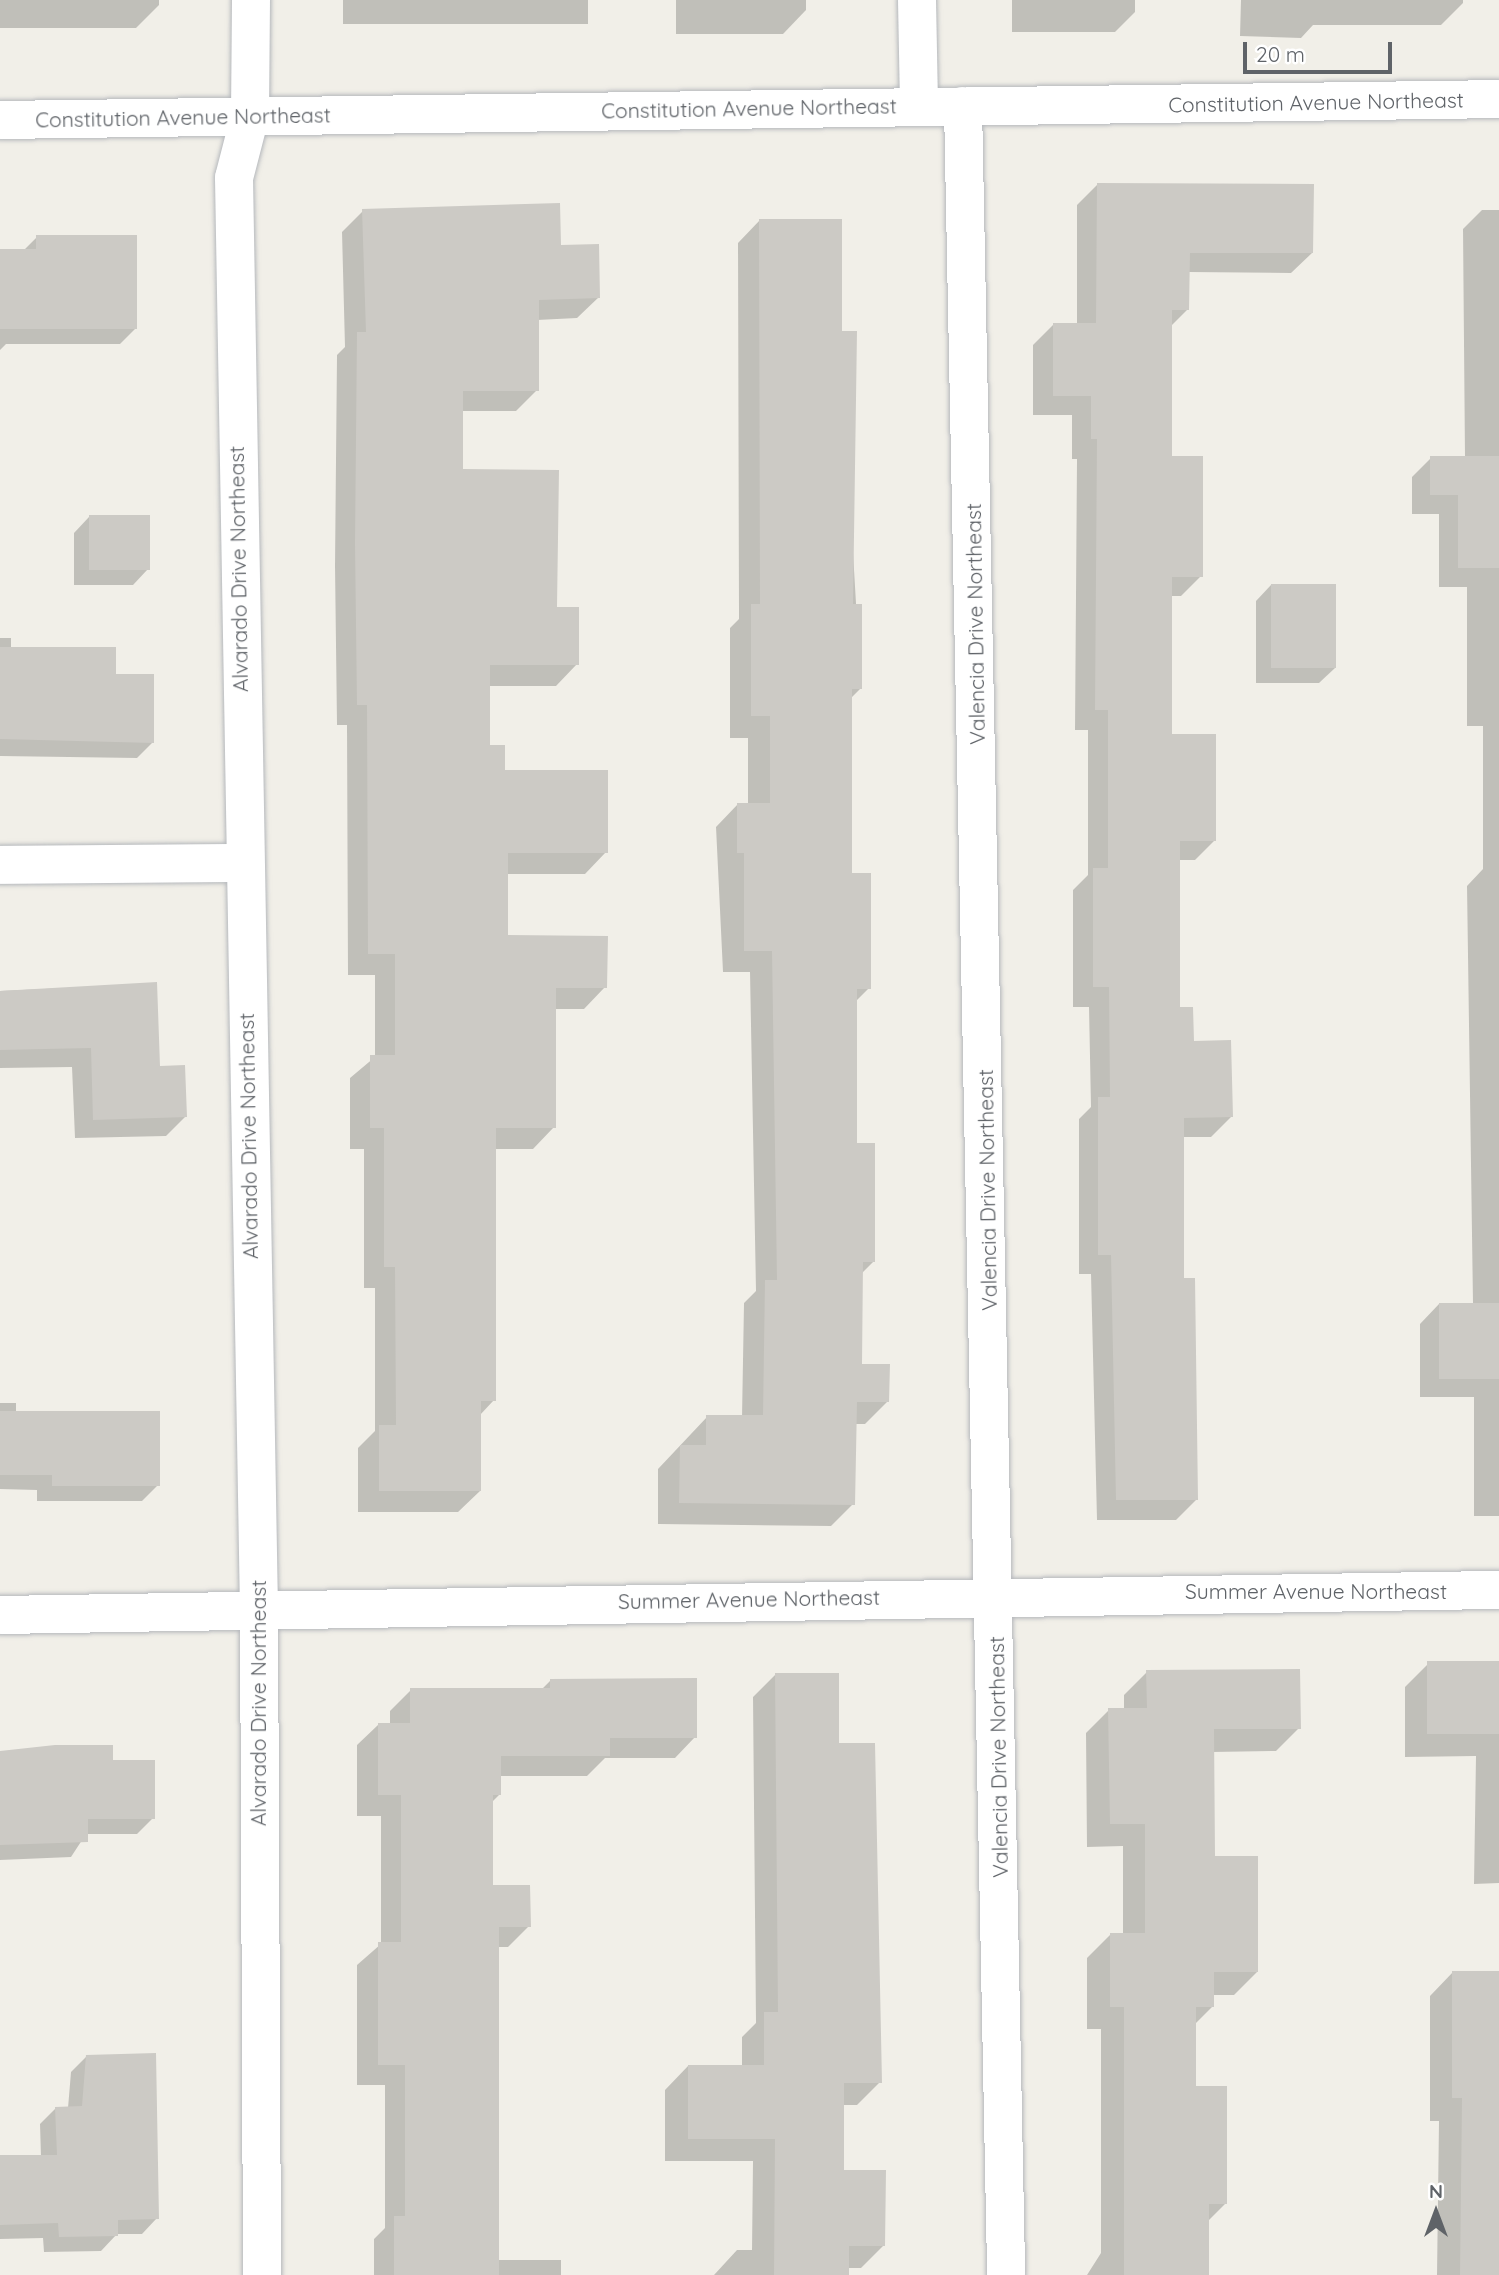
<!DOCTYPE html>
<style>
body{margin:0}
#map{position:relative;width:1499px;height:2275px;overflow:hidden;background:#f1efe8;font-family:Quicksand,sans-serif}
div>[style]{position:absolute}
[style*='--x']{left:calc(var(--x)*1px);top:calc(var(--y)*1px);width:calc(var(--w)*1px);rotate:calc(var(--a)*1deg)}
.shadow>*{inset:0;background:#0003;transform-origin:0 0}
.building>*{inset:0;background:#cccac5;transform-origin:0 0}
.roads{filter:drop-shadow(0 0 2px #b5b8bc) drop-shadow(0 0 2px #b5b8bc)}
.minor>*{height:38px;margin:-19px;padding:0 19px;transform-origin:19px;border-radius:19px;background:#fff}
.tertiary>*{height:38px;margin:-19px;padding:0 19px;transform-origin:19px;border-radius:19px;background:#fff}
span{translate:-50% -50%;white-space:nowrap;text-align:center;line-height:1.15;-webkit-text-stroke:6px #fff;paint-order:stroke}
.street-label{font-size:21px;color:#5f6368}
.north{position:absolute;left:1401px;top:2177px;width:70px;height:70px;-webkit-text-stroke:5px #fff;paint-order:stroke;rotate:0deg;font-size:19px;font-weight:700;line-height:28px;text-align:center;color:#5f6368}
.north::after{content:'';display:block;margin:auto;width:24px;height:32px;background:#5f6368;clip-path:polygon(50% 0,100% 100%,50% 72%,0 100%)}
.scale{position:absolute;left:1243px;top:42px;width:149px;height:32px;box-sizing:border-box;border:4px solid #5f6368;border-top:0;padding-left:9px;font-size:21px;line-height:24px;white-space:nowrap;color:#5f6368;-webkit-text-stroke:5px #fff;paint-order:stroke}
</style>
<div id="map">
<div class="shadow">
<div style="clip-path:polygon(0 0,159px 0,159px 5px,136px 28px,0 28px)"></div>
<div style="left:343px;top:0;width:245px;height:24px"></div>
<div style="clip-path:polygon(676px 0,806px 0,806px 10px,783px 34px,676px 34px)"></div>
<div style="clip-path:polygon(1012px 0,1135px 0,1135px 12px,1115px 32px,1012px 32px)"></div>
<div style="clip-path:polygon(1241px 0,1463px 0,1463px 3px,1441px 25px,1313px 25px,1301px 38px,1240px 36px)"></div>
<div style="clip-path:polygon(1097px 185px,1312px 253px,1291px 273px,1188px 272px,1188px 309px,1171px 326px,1171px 458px,1201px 576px,1181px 596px,1171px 596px,1171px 736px,1215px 840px,1195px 860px,1178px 860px,1178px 1009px,1231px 1117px,1211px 1137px,1182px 1137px,1182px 1280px,1196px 1500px,1176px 1520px,1097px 1520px,1091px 1274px,1079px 1274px,1079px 1119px,1091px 1107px,1089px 1007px,1073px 1007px,1073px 890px,1088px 875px,1088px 730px,1075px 730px,1077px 459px,1072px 459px,1072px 415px,1033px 415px,1033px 345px,1053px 325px,1077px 325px,1077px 205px)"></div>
<div style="clip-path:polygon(1482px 210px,1499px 210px,1499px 1516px,1474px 1516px,1474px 1397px,1420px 1397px,1420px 1324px,1439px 1304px,1473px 1304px,1467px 886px,1483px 869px,1483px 726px,1467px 726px,1467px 587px,1439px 587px,1439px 514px,1412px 514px,1412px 477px,1431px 458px,1465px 458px,1463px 229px)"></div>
<div style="clip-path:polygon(363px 211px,559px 247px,599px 297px,577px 318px,537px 320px,537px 390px,516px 411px,461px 411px,461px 470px,555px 608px,577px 664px,556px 686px,488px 686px,488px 747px,503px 772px,606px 852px,585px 874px,507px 874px,507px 936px,605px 987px,584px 1009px,554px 1009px,554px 1127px,533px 1149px,494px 1149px,494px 1400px,480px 1415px,480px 1491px,458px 1512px,358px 1512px,358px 1448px,375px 1431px,375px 1288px,364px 1288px,364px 1149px,350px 1149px,350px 1078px,375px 1057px,375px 975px,348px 975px,347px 725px,337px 725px,335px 566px,337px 355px,345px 347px,342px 232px)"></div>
<div style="clip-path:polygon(760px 220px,840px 332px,861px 688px,850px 699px,850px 875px,869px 988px,855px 1002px,855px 1145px,874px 1261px,862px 1273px,860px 1365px,887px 1402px,865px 1424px,854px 1424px,853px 1504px,831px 1526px,658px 1524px,658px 1469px,707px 1417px,742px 1417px,744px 1303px,756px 1291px,750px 972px,723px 972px,716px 827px,738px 804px,748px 804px,748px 738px,730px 738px,730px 628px,739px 619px,738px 243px)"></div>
<div style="clip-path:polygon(37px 237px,136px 328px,120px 344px,6px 344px,0 350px,0 251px,23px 251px)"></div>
<div style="clip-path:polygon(89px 517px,148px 569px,133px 585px,74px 585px,74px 533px)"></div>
<div style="clip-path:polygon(1271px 585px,1335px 668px,1319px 683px,1256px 683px,1256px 601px)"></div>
<div style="clip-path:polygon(0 638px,11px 638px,11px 649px,114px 676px,153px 742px,137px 758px,0 756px)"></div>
<div style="clip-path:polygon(155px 984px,158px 1067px,185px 1117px,166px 1136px,75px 1138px,72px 1067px,0 1068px,0 991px)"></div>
<div style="clip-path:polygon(0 1403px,16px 1403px,16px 1413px,158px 1485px,142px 1501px,37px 1501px,37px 1490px,0 1489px)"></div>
<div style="clip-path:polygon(1499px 1663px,1499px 1883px,1474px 1884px,1476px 1756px,1405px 1757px,1405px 1687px,1428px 1664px)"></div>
<div style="clip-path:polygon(1147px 1672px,1299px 1728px,1276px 1751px,1212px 1752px,1213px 1858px,1257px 1972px,1234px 1995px,1213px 1995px,1213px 2006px,1194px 2025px,1194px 2088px,1226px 2203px,1207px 2222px,1208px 2275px,1087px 2275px,1101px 2253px,1101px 2029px,1087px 2029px,1087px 1958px,1110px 1935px,1123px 1935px,1123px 1846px,1087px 1847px,1086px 1733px,1109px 1710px,1124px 1710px,1124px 1695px)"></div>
<div style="clip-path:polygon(776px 1674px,837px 1744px,880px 2082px,857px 2105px,842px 2105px,842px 2172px,884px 2245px,861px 2268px,847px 2268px,847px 2275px,714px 2275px,737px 2250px,752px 2250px,753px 2161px,665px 2161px,665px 2090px,688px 2066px,742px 2066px,742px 2037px,756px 2023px,753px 1697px)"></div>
<div style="clip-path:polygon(550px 1681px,695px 1737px,675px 1758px,605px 1758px,587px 1776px,499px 1776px,499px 1795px,491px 1803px,492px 1887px,529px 1926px,508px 1947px,497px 1947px,497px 2260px,561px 2260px,561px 2275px,374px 2275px,374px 2239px,385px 2228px,385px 2085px,357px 2085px,357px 1965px,381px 1944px,381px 1816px,357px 1816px,357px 1745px,378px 1725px,390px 1725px,390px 1711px,411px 1690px,541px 1690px)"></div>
<div style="clip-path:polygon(0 1752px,111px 1762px,153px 1818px,137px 1834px,86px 1834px,71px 1857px,0 1860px)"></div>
<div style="clip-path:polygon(1453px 1972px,1499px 1972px,1499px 2275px,1437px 2275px,1439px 2121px,1430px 2121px,1430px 1996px)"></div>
<div style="clip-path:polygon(87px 2056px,157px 2218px,142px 2234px,117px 2234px,101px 2251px,44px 2252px,43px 2238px,0 2239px,0 2157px,41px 2157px,40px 2124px,56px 2108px,68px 2108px,71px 2072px)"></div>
</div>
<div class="building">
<div style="clip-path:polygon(1097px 183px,1314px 184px,1313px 253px,1190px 253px,1189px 310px,1172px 310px,1172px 456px,1203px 456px,1203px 577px,1172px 577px,1172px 734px,1216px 734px,1216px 841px,1180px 841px,1180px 1007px,1193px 1007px,1194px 1041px,1231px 1040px,1233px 1117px,1184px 1118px,1184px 1278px,1195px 1278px,1198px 1500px,1116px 1500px,1111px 1255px,1098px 1255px,1098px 1097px,1110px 1097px,1109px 987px,1093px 987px,1093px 868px,1108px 868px,1108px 710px,1095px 710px,1097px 439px,1091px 439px,1091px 396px,1053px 396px,1053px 323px,1096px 323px)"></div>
<div style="clip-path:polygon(560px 203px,561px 245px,599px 244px,600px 298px,539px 300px,539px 391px,463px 391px,463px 469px,559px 470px,557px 607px,579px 607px,579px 665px,490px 665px,490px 745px,505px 745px,505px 770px,608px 770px,608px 853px,508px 853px,508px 935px,608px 936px,607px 988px,556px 988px,556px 1128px,496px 1128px,496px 1401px,481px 1401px,481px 1491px,379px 1491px,379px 1425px,396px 1425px,395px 1267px,384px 1267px,384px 1128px,370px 1128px,370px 1055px,395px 1055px,395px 954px,368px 954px,367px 705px,357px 705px,355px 544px,357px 332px,366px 332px,362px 209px)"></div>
<div style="clip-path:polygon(759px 219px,842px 219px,842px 331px,857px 331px,853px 604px,862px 604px,862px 689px,852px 689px,852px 873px,871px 873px,871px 989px,857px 989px,857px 1143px,875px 1143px,875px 1262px,863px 1262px,862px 1364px,890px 1364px,889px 1402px,857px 1402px,855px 1505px,679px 1503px,680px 1445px,706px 1445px,706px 1415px,763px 1415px,765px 1280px,777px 1280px,772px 951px,744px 951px,744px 853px,737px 853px,737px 803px,770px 803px,770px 716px,751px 716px,751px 604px,760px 604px)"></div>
<div style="clip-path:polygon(36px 235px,137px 235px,137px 329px,0 329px,0 249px,36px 249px)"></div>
<div style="clip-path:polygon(1430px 456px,1499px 456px,1499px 568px,1458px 568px,1458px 495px,1430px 495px)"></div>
<div style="left:89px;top:515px;width:61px;height:55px"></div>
<div style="left:1271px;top:584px;width:65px;height:84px"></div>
<div style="clip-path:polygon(0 647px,116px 647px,116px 674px,154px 674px,154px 743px,0 739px)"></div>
<div style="clip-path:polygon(157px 982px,160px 1066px,185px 1065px,187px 1117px,93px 1120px,91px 1048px,0 1050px,0 991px)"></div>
<div style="left:1439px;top:1303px;width:60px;height:76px"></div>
<div style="clip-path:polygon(0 1411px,160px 1411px,160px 1486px,52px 1486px,52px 1475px,0 1475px)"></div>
<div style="left:1499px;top:1661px;width:73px;height:72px;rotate:90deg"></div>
<div style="clip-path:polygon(1300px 1669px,1301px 1729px,1214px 1729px,1215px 1856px,1258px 1856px,1258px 1972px,1214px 1972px,1214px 2007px,1196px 2007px,1196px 2086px,1227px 2086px,1227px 2204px,1209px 2204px,1209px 2275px,1124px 2275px,1124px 2007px,1110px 2007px,1110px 1933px,1145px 1933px,1145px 1824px,1110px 1824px,1108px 1708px,1147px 1708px,1146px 1670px)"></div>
<div style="clip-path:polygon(775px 1673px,839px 1673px,839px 1743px,875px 1743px,882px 2083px,844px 2083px,844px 2170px,886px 2170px,885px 2246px,849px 2246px,849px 2275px,774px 2275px,775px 2139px,688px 2139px,688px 2065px,764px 2065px,764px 2012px,778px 2012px)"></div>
<div style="clip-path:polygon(697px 1678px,697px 1738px,610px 1738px,610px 1756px,501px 1756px,501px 1795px,493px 1795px,493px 1885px,530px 1885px,531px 1927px,499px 1927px,499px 2275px,394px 2275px,394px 2216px,405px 2216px,405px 2065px,378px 2065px,378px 1942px,401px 1942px,401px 1795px,378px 1795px,378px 1723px,410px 1723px,410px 1688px,550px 1688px,550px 1679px)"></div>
<div style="clip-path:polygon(55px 1745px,113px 1745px,113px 1760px,155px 1760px,155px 1819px,88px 1819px,88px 1842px,0 1845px,0 1751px)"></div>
<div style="clip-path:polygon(1452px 1971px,1499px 1971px,1499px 2275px,1460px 2275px,1462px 2098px,1452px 2098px)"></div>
<div style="clip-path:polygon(156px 2053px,159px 2219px,118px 2220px,118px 2236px,59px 2237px,58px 2223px,0 2225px,0 2155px,57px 2155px,55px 2107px,82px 2106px,86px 2055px)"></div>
</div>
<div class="roads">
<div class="minor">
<div style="--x:917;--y:0;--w:106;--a:88.9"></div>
<div style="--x:963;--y:106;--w:2169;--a:88.86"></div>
<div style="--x:0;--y:865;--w:242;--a:-0.5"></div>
<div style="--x:0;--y:1615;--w:1499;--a:-0.96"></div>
</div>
<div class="tertiary">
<div style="--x:251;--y:0;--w:116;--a:90.5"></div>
<div style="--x:250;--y:116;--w:64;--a:104.5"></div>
<div style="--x:234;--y:178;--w:1432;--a:89"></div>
<div style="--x:259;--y:1610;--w:665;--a:89.74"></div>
<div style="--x:0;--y:120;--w:1499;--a:-0.8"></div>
</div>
</div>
<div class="street-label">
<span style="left:1316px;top:102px;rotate:-1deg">Constitution Avenue Northeast</span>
<span style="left:749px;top:108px;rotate:-1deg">Constitution Avenue Northeast</span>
<span style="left:183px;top:117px;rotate:-1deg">Constitution Avenue Northeast</span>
<span style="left:238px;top:569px;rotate:-91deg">Alvarado Drive Northeast</span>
<span style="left:975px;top:624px;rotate:-91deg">Valencia Drive Northeast</span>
<span style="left:248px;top:1136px;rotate:-91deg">Alvarado Drive Northeast</span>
<span style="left:987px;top:1190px;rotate:-91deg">Valencia Drive Northeast</span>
<span style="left:1316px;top:1591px">Summer Avenue Northeast</span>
<span style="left:749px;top:1599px;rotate:-1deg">Summer Avenue Northeast</span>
<span style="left:258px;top:1703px;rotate:-90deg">Alvarado Drive Northeast</span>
<span style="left:998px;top:1757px;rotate:-91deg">Valencia Drive Northeast</span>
</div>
<div class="north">N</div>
<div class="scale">20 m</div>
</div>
